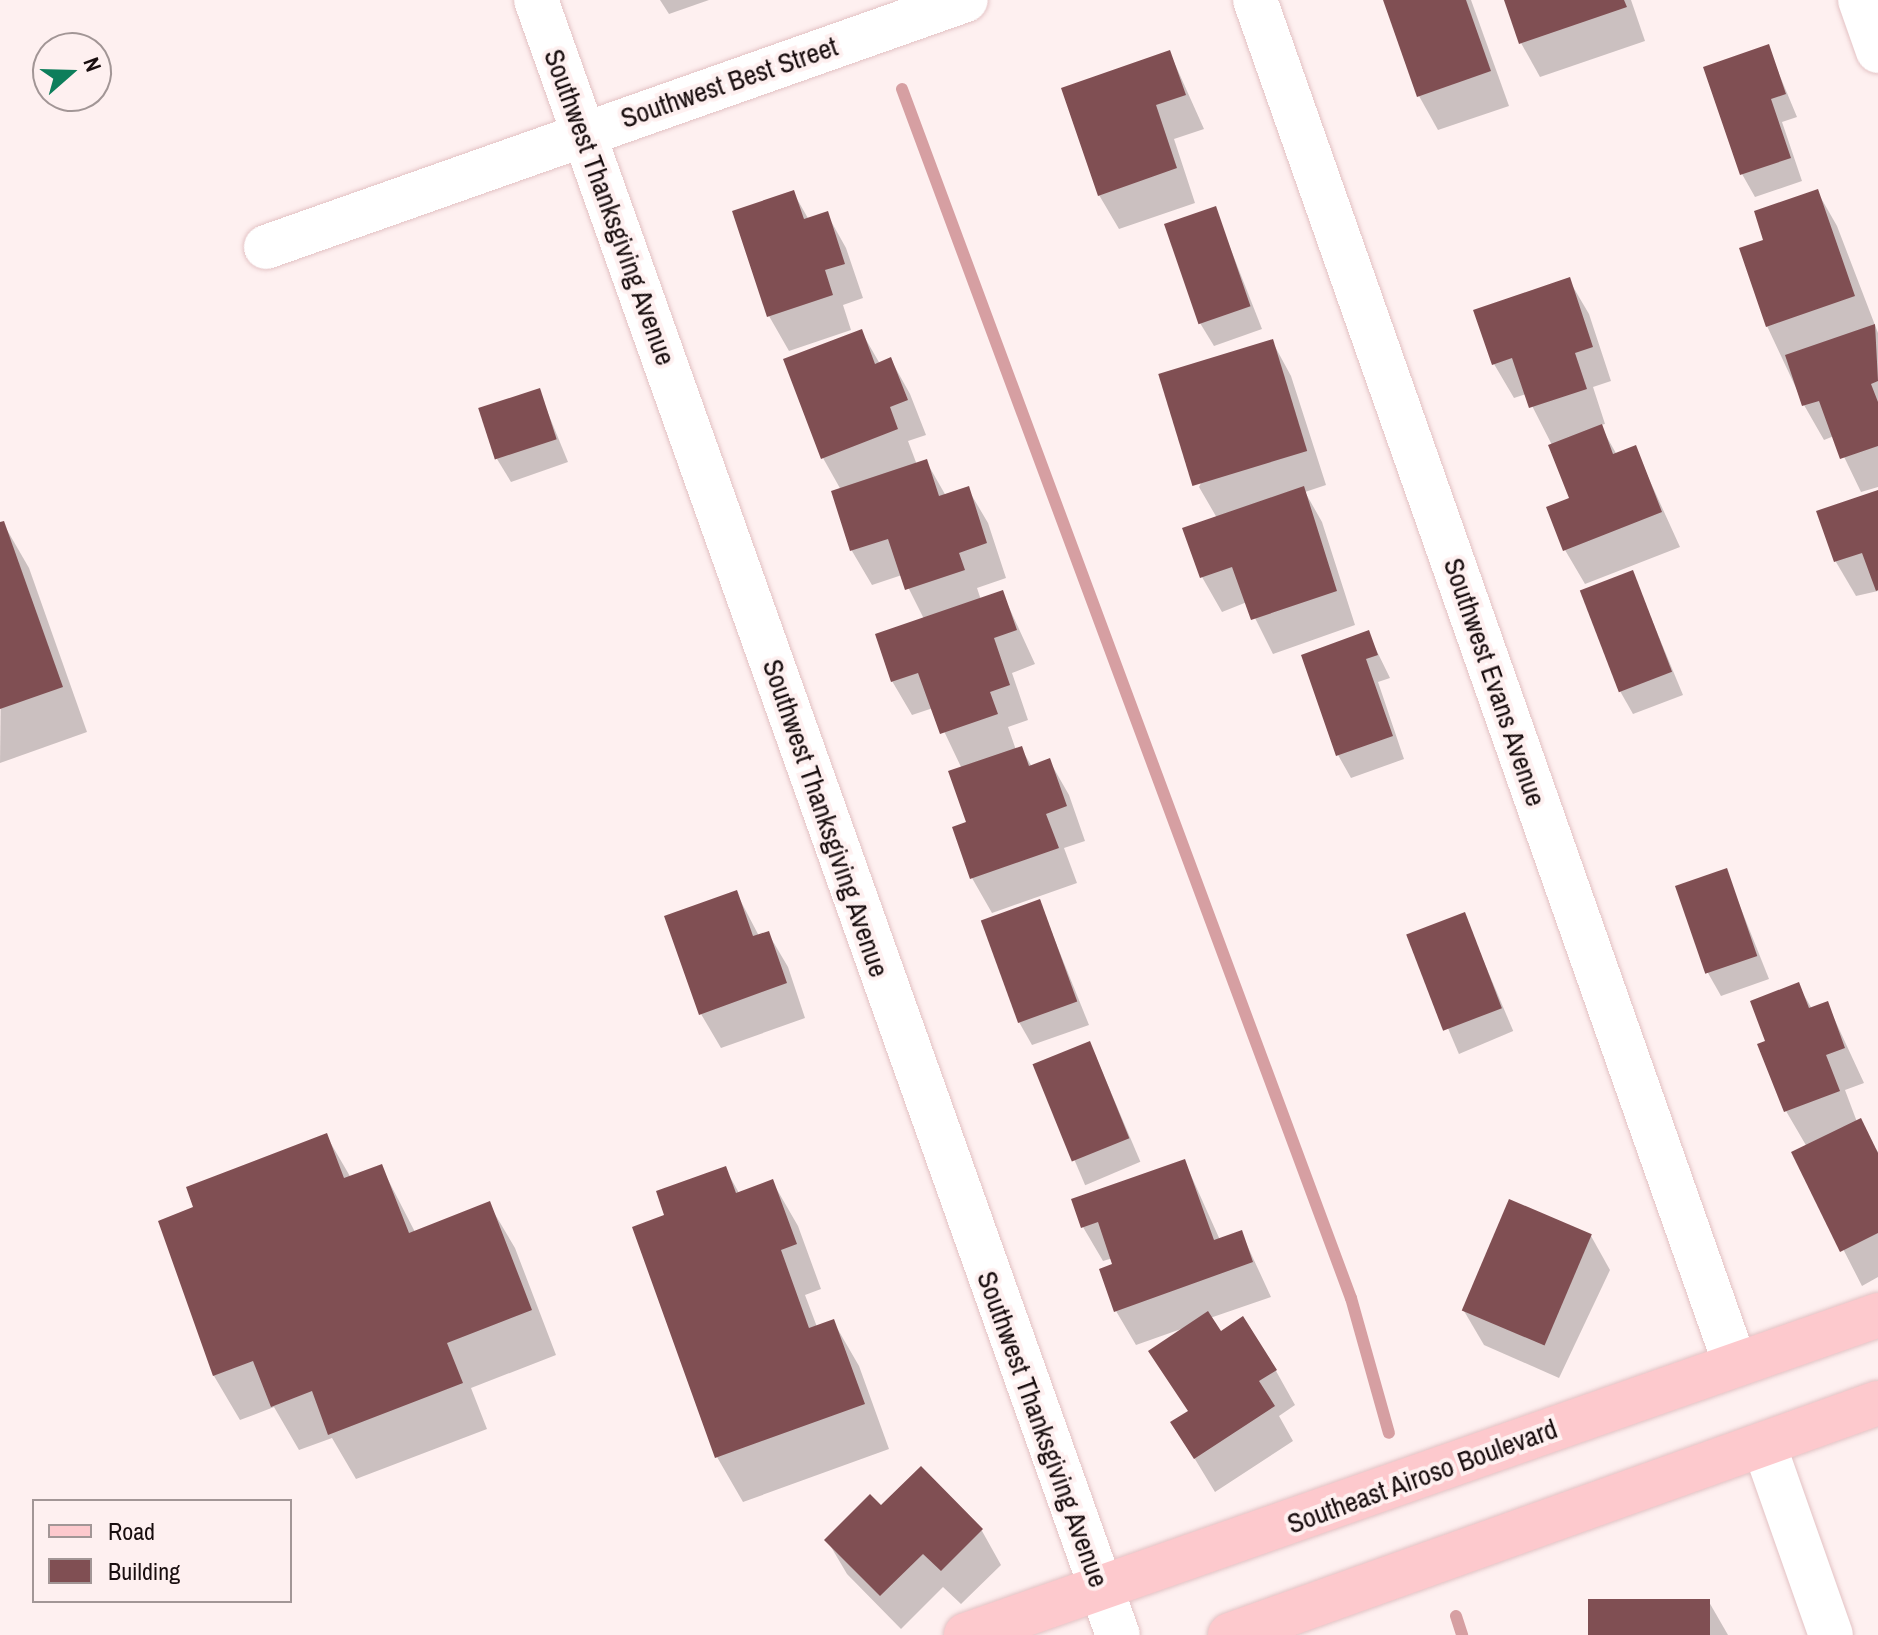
<!DOCTYPE html>
<style>
body{margin:0}
#map{position:relative;width:1878px;height:1635px;overflow:hidden;background:#fef0f0;font-family:"Archivo Narrow",sans-serif}
div>[style]{position:absolute}
[style*='--x']{left:calc(var(--x)*1px);top:calc(var(--y)*1px);width:calc(var(--w)*1px);rotate:calc(var(--a)*1deg)}
.shadow>*{inset:0;background:#0003;transform-origin:0 0}
.stream>*{height:12px;margin:-6px;padding:0 6px;transform-origin:6px;border-radius:6px;background:#d69fa2}
.building>*{inset:0;background:#804f53;transform-origin:0 0}
.roads{filter:drop-shadow(0 0 2px #e3c2c4) drop-shadow(0 0 2px #e3c2c4)}
.minor>*{height:44px;margin:-22px;padding:0 22px;transform-origin:22px;border-radius:22px;background:#fff}
.major>*{height:44px;margin:-22px;padding:0 22px;transform-origin:22px;border-radius:22px;background:#fdc9cd}
span{translate:-50% -50%;white-space:nowrap;text-align:center;line-height:1.15;-webkit-text-stroke:8px #fef0f0;paint-order:stroke}
.street-label{font-size:28px;color:#190e0f}
.legend{position:absolute;left:32px;top:1499px;width:260px;height:104px;box-sizing:border-box;background:#fef0f0;border:2px solid #a29696;margin:0;padding:10px 14px;list-style:none;font-size:24px;color:#190e0f}
.legend li{display:flex;align-items:center;gap:16px;height:40px}
.legend b{width:40px;border:2px solid #a29696}
.north{position:absolute;left:32px;top:32px;width:80px;height:80px;box-sizing:border-box;background:#fef0f0;border:2px solid #a29696;border-radius:50%;rotate:70deg;font-size:22px;font-weight:700;line-height:32px;text-align:center;color:#190e0f}
.north::after{content:'';display:block;margin:auto;width:28px;height:36px;background:#0d7e5b;clip-path:polygon(50% 0,100% 100%,50% 72%,0 100%)}
</style>
<div id="map">
<div class="shadow">
<div style="clip-path:polygon(660px 0,709px 0,669px 14px)"></div>
<div style="clip-path:polygon(1385px 0,1471px 0,1509px 106px,1438px 130px,1419px 96px)"></div>
<div style="clip-path:polygon(1506px 0,1631px 0,1645px 41px,1540px 77px,1521px 43px)"></div>
<div style="clip-path:polygon(1768px 47px,1797px 117px,1782px 122px,1802px 181px,1755px 197px,1742px 174px,1705px 68px)"></div>
<div style="clip-path:polygon(1170px 53px,1204px 129px,1174px 139px,1195px 203px,1119px 229px,1099px 195px)"></div>
<div style="clip-path:polygon(1817px 191px,1837px 226px,1878px 333px,1878px 487px,1861px 492px,1834px 436px,1824px 440px,1804px 405px,1767px 326px,1766px 241px)"></div>
<div style="clip-path:polygon(793px 192px,809px 220px,827px 214px,846px 248px,863px 298px,843px 305px,851px 330px,789px 351px,769px 316px,734px 212px)"></div>
<div style="clip-path:polygon(1215px 209px,1262px 329px,1214px 346px,1200px 323px)"></div>
<div style="clip-path:polygon(1569px 280px,1589px 314px,1611px 381px,1593px 387px,1605px 424px,1600px 425px,1617px 455px,1635px 448px,1680px 547px,1585px 584px,1565px 550px,1571px 499px,1552px 445px,1526px 394px,1514px 398px,1494px 364px)"></div>
<div style="clip-path:polygon(861px 331px,880px 364px,891px 360px,910px 394px,926px 435px,908px 441px,917px 465px,926px 461px,946px 496px,968px 489px,988px 523px,1006px 578px,977px 588px,981px 600px,1002px 592px,1035px 664px,1012px 673px,1028px 720px,1008px 727px,1016px 750px,1021px 748px,1032px 767px,1049px 760px,1069px 795px,1085px 841px,1064px 848px,1077px 883px,992px 913px,972px 878px,955px 828px,969px 823px,962px 769px,933px 708px,912px 715px,892px 681px,924px 619px,902px 575px,872px 585px,852px 551px,833px 493px,841px 490px,823px 458px)"></div>
<div style="clip-path:polygon(1272px 341px,1291px 376px,1326px 485px,1305px 492px,1322px 522px,1355px 625px,1273px 654px,1247px 602px,1222px 612px,1202px 577px,1185px 529px,1217px 518px,1199px 487px)"></div>
<div style="clip-path:polygon(539px 391px,568px 462px,511px 482px,497px 459px)"></div>
<div style="clip-path:polygon(1878px 492px,1878px 591px,1856px 596px,1836px 562px,1819px 512px)"></div>
<div style="clip-path:polygon(3px 523px,29px 568px,87px 732px,0 763px)"></div>
<div style="clip-path:polygon(1632px 572px,1683px 695px,1633px 714px,1620px 691px)"></div>
<div style="clip-path:polygon(1368px 633px,1390px 678px,1378px 682px,1404px 759px,1351px 778px,1338px 755px)"></div>
<div style="clip-path:polygon(1726px 871px,1769px 979px,1721px 996px,1708px 973px)"></div>
<div style="clip-path:polygon(736px 892px,759px 936px,768px 933px,788px 967px,805px 1018px,721px 1048px,701px 1014px)"></div>
<div style="clip-path:polygon(1039px 901px,1089px 1025px,1032px 1045px,1019px 1022px)"></div>
<div style="left:1464px;top:915px;width:126px;height:59px;rotate:67deg"></div>
<div style="clip-path:polygon(1798px 985px,1812px 1009px,1827px 1003px,1864px 1083px,1845px 1090px,1857px 1122px,1878px 1152px,1878px 1277px,1862px 1286px,1794px 1153px,1807px 1147px,1786px 1111px,1768px 1042px)"></div>
<div style="left:1090px;top:1043px;width:129px;height:60px;rotate:67deg"></div>
<div style="clip-path:polygon(326px 1135px,351px 1178px,381px 1166px,415px 1232px,489px 1204px,515px 1248px,556px 1355px,471px 1388px,487px 1429px,356px 1479px,332px 1438px,299px 1450px,274px 1407px,240px 1420px,214px 1376px,161px 1222px,196px 1209px)"></div>
<div style="clip-path:polygon(1185px 1162px,1220px 1240px,1241px 1232px,1271px 1297px,1210px 1318px,1220px 1334px,1276px 1371px,1295px 1405px,1279px 1416px,1293px 1441px,1215px 1492px,1173px 1423px,1195px 1418px,1151px 1351px,1184px 1328px,1136px 1345px,1116px 1311px,1113px 1258px,1103px 1261px,1083px 1227px)"></div>
<div style="clip-path:polygon(725px 1168px,739px 1193px,772px 1181px,798px 1226px,821px 1289px,805px 1295px,817px 1327px,833px 1321px,859px 1366px,889px 1449px,743px 1502px,717px 1457px,667px 1216px)"></div>
<div style="clip-path:polygon(1591px 1236px,1610px 1270px,1559px 1378px,1484px 1345px,1464px 1311px)"></div>
<div style="clip-path:polygon(921px 1469px,982px 1531px,1001px 1565px,961px 1604px,943px 1587px,901px 1629px,847px 1574px,827px 1540px,881px 1508px)"></div>
<div style="clip-path:polygon(1709px 1602px,1728px 1635px,1590px 1635px)"></div>
</div>
<div class="stream">
<div style="--x:902;--y:89;--w:1290;--a:69.63"></div>
<div style="--x:1351;--y:1298;--w:140;--a:74.3"></div>
<div style="--x:1456;--y:1616;--w:20;--a:72"></div>
</div>
<div class="building">
<div style="clip-path:polygon(1383px 0,1466px 0,1491px 71px,1417px 97px)"></div>
<div style="clip-path:polygon(1504px 0,1624px 0,1627px 7px,1519px 44px)"></div>
<div style="clip-path:polygon(1769px 44px,1786px 94px,1771px 99px,1791px 158px,1740px 175px,1703px 67px)"></div>
<div style="clip-path:polygon(1170px 50px,1186px 95px,1156px 105px,1177px 168px,1098px 196px,1061px 88px)"></div>
<div style="clip-path:polygon(1818px 189px,1855px 296px,1766px 327px,1739px 248px,1763px 240px,1754px 211px)"></div>
<div style="clip-path:polygon(794px 190px,804px 219px,828px 211px,845px 264px,825px 270px,833px 295px,767px 317px,732px 211px)"></div>
<div style="left:1216px;top:206px;width:106px;height:55px;rotate:71deg"></div>
<div style="clip-path:polygon(1570px 277px,1593px 347px,1575px 353px,1587px 389px,1529px 408px,1512px 358px,1492px 365px,1473px 310px)"></div>
<div style="clip-path:polygon(1875px 324px,1878px 381px,1871px 384px,1878px 402px,1878px 446px,1840px 459px,1819px 401px,1802px 406px,1785px 355px)"></div>
<div style="clip-path:polygon(862px 329px,875px 364px,891px 357px,908px 400px,890px 407px,898px 429px,821px 459px,783px 359px)"></div>
<div style="left:1273px;top:339px;width:117px;height:120px;rotate:73deg"></div>
<div style="left:540px;top:388px;width:54px;height:65px;rotate:72deg"></div>
<div style="clip-path:polygon(1602px 424px,1613px 454px,1636px 445px,1662px 512px,1563px 551px,1546px 507px,1569px 498px,1548px 445px)"></div>
<div style="clip-path:polygon(927px 459px,939px 496px,969px 486px,987px 543px,959px 553px,965px 570px,905px 590px,888px 539px,850px 551px,831px 491px)"></div>
<div style="clip-path:polygon(1304px 486px,1337px 591px,1251px 620px,1232px 567px,1200px 578px,1182px 528px)"></div>
<div style="clip-path:polygon(1878px 490px,1878px 590px,1876px 591px,1862px 553px,1834px 562px,1816px 511px)"></div>
<div style="clip-path:polygon(4px 521px,63px 687px,0 709px,0 522px)"></div>
<div style="left:1633px;top:570px;width:109px;height:57px;rotate:69deg"></div>
<div style="clip-path:polygon(1003px 590px,1017px 630px,994px 638px,1010px 685px,990px 692px,998px 714px,940px 734px,918px 673px,891px 682px,875px 634px)"></div>
<div style="clip-path:polygon(1369px 630px,1378px 655px,1366px 659px,1393px 736px,1336px 756px,1301px 655px)"></div>
<div style="clip-path:polygon(1022px 746px,1029px 766px,1050px 758px,1067px 806px,1046px 814px,1059px 848px,970px 879px,952px 827px,966px 822px,948px 771px)"></div>
<div style="left:1727px;top:868px;width:93px;height:55px;rotate:71deg"></div>
<div style="clip-path:polygon(737px 890px,753px 936px,769px 931px,787px 983px,699px 1015px,664px 916px)"></div>
<div style="left:1040px;top:899px;width:109px;height:63px;rotate:70deg"></div>
<div style="left:1465px;top:912px;width:103px;height:63px;rotate:69deg"></div>
<div style="clip-path:polygon(1799px 982px,1809px 1008px,1828px 1001px,1845px 1048px,1826px 1055px,1840px 1091px,1784px 1112px,1757px 1044px,1765px 1041px,1750px 1001px)"></div>
<div style="left:1090px;top:1041px;width:105px;height:62px;rotate:68deg"></div>
<div style="clip-path:polygon(1861px 1118px,1878px 1153px,1878px 1233px,1840px 1252px,1791px 1152px)"></div>
<div style="clip-path:polygon(327px 1133px,344px 1178px,382px 1164px,409px 1233px,490px 1201px,532px 1310px,447px 1343px,463px 1383px,328px 1435px,312px 1391px,271px 1407px,253px 1361px,213px 1376px,158px 1221px,193px 1207px,186px 1187px)"></div>
<div style="clip-path:polygon(1185px 1159px,1214px 1240px,1242px 1230px,1253px 1262px,1114px 1312px,1099px 1269px,1112px 1264px,1098px 1222px,1081px 1228px,1071px 1199px)"></div>
<div style="clip-path:polygon(726px 1166px,736px 1193px,773px 1179px,797px 1244px,781px 1250px,809px 1328px,834px 1319px,865px 1404px,715px 1458px,632px 1227px,664px 1215px,656px 1191px)"></div>
<div style="left:1509px;top:1199px;width:90px;height:121px;rotate:23deg"></div>
<div style="clip-path:polygon(1208px 1311px,1221px 1331px,1243px 1316px,1277px 1370px,1259px 1381px,1275px 1406px,1194px 1459px,1170px 1422px,1188px 1411px,1148px 1351px)"></div>
<div style="clip-path:polygon(921px 1466px,983px 1529px,941px 1571px,923px 1554px,880px 1596px,824px 1540px,870px 1494px,881px 1505px)"></div>
<div style="left:1588px;top:1599px;width:122px;height:36px"></div>
</div>
<div class="roads">
<div class="minor">
<div style="--x:536;--y:0;--w:1735;--a:70.41"></div>
<div style="--x:1255;--y:0;--w:1446;--a:70.61"></div>
<div style="--x:1860;--y:0;--w:54;--a:70.6"></div>
<div style="--x:266;--y:247;--w:742;--a:-19.44"></div>
<div style="--x:1764;--y:1445;--w:201;--a:70.6"></div>
</div>
<div class="major">
<div style="--x:966;--y:1635;--w:967;--a:-19.33"></div>
<div style="--x:1230;--y:1635;--w:688;--a:-19.7"></div>
</div>
</div>
<div class="street-label">
<span style="left:729px;top:82px;rotate:-19deg">Southwest Best Street</span>
<span style="left:610px;top:207px;rotate:70deg">Southwest Thanksgiving Avenue</span>
<span style="left:1495px;top:682px;rotate:71deg">Southwest Evans Avenue</span>
<span style="left:826px;top:818px;rotate:71deg">Southwest Thanksgiving Avenue</span>
<span style="left:1043px;top:1429px;rotate:70deg">Southwest Thanksgiving Avenue</span>
<span style="left:1422px;top:1476px;rotate:-20deg">Southeast Airoso Boulevard</span>
</div>
<ul class="legend">
<li><b style="height:10px;background:#fdc9cd"></b>Road</li>
<li><b style="height:22px;background:#804f53"></b>Building</li>
</ul>
<div class="north">N</div>
</div>
